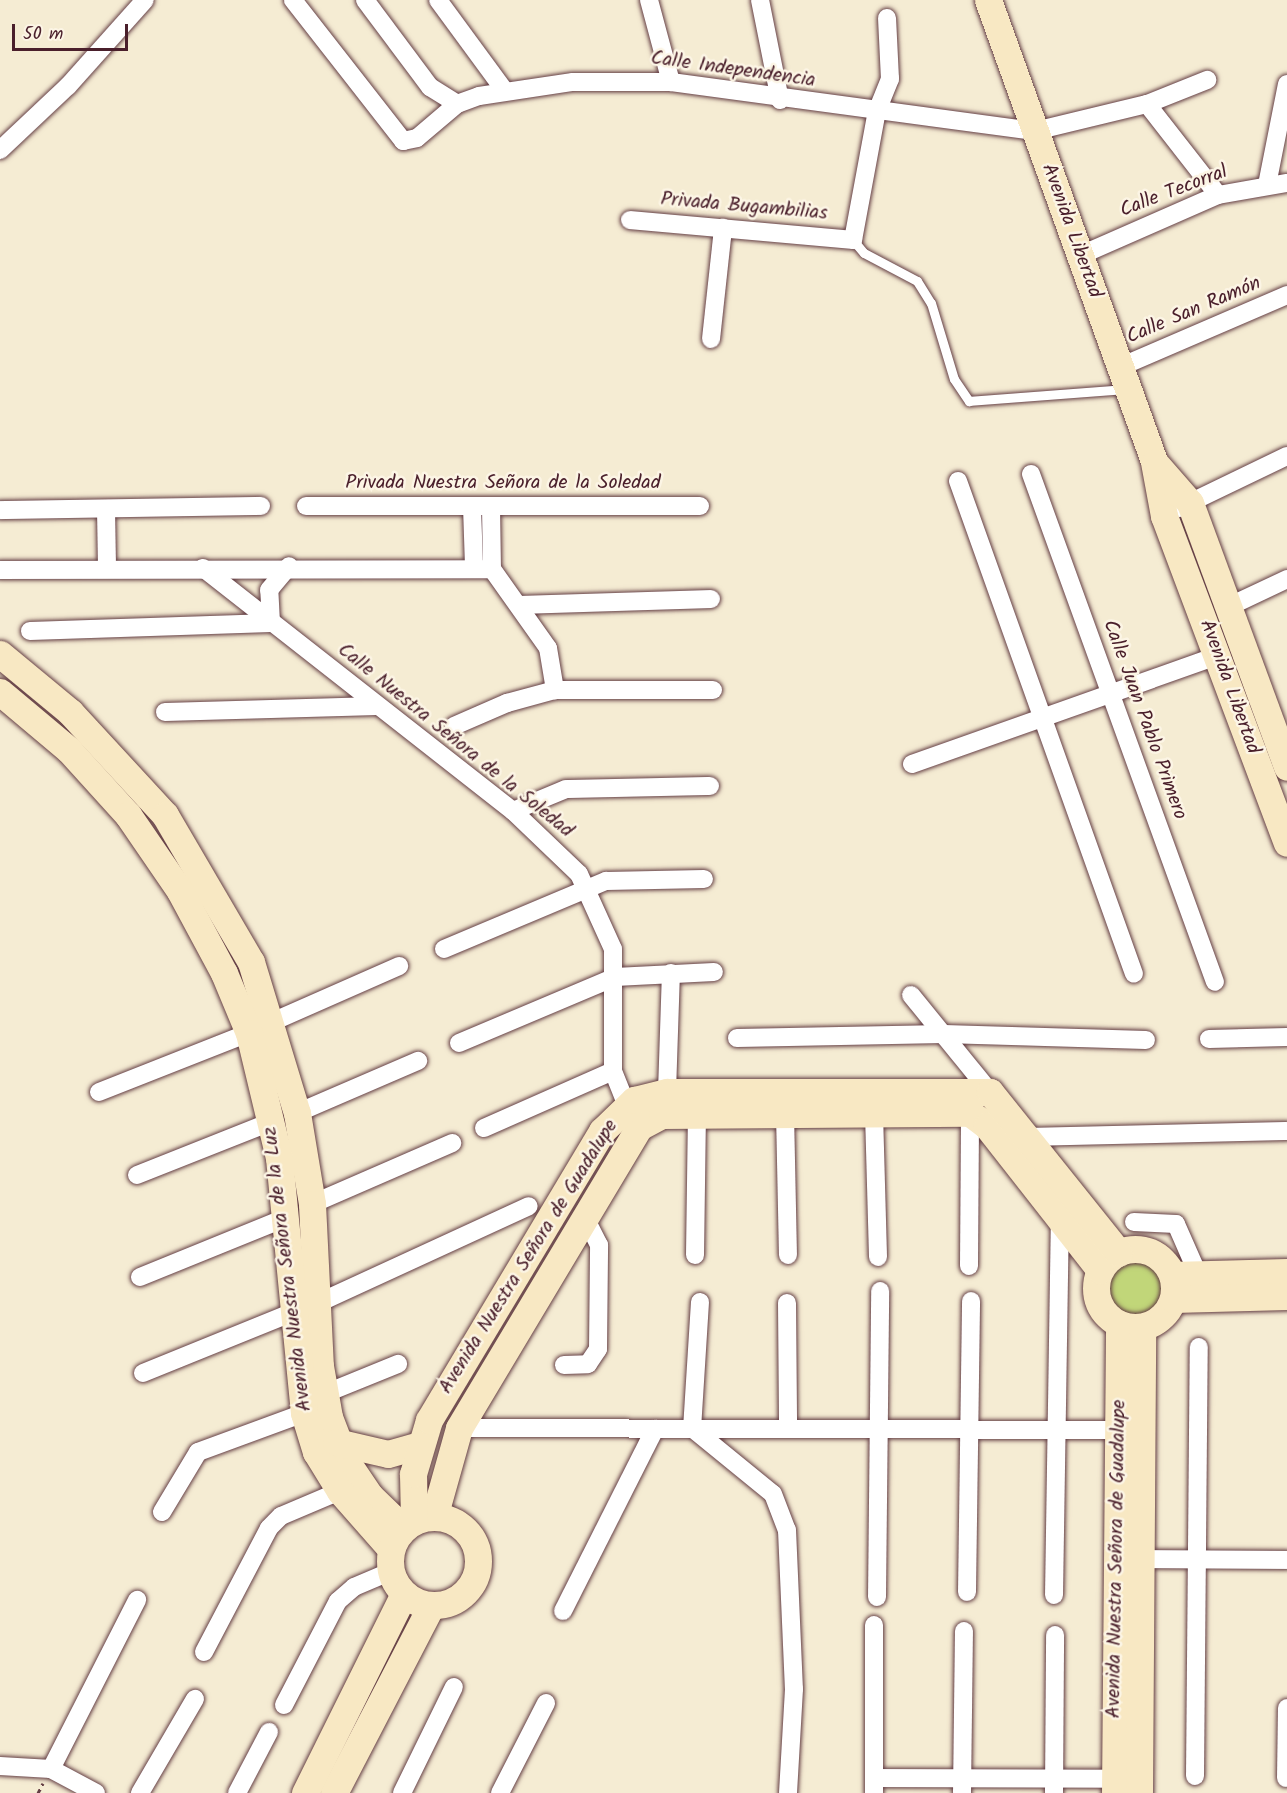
<!DOCTYPE html>
<meta charset="utf-8">
<style>
body{margin:0}
#map{position:relative;width:1287px;height:1793px;overflow:hidden;background:#f5ecd3;font-family:Kalam,sans-serif}
div>[style]{position:absolute}
[style*='--x']{left:calc(var(--x)*1px);top:calc(var(--y)*1px);width:calc(var(--w)*1px);rotate:calc(var(--a)*1deg)}
.green>*{inset:0;background:#c1d679}
.round{border-radius:50%}
.path>*{height:3px;margin-top:-1.5px;transform-origin:0;background:repeating-linear-gradient(90deg,#643e44 0 4.5px,transparent 0 9px)}
.roads{filter:drop-shadow(0 0 2px #643e44) drop-shadow(0 0 2px #643e44)}
.lane>*{height:9px;margin:-4.5px;padding:0 4.5px;transform-origin:4.5px;border-radius:4.5px;background:#fff}
.street>*{height:18px;margin:-9px;padding:0 9px;transform-origin:9px;border-radius:9px;background:#fff}
.secondary>*{height:27px;margin:-13.5px;padding:0 13.5px;transform-origin:13.5px;border-radius:13.5px;background:#f8e8c3}
.secondary>.ring{margin:-13.5px;padding:0;box-sizing:content-box;background:none;border:27px solid #f8e8c3;border-radius:50%}
span{translate:-50% -50%;white-space:nowrap;text-align:center;line-height:1.15;-webkit-text-stroke:5px #fcf5e5;paint-order:stroke}
.street-label{font-size:20px;color:#4a1f2b}
.scale{position:absolute;left:12px;top:24px;width:116px;height:27px;box-sizing:border-box;border:3px solid #4a1f2b;border-top:0;padding-left:8px;font-size:18px;line-height:21px;white-space:nowrap;color:#4a1f2b;-webkit-text-stroke:4px #fcf5e5;paint-order:stroke}
</style>
<div id="map">
<div class="green">
<div class="round" style="left:1104px;top:1256px;width:62px;height:62px"></div>
</div>
<div class="path">
<div style="--x:38;--y:1793;--w:11;--a:-63"></div>
</div>
<div class="roads">
<div class="lane">
<div style="--x:853;--y:240;--w:17;--a:50"></div>
<div style="--x:864;--y:253;--w:60;--a:27.8"></div>
<div style="--x:917;--y:281;--w:26;--a:58"></div>
<div style="--x:931;--y:303;--w:79;--a:73.2"></div>
<div style="--x:954;--y:379;--w:27;--a:56"></div>
<div style="--x:969;--y:401;--w:156;--a:-4.4"></div>
</div>
<div class="street">
<div style="--x:293;--y:0;--w:179;--a:52"></div>
<div style="--x:403;--y:141;--w:14;--a:-12"></div>
<div style="--x:417;--y:138;--w:52;--a:-40.4"></div>
<div style="--x:457;--y:104;--w:23;--a:-20"></div>
<div style="--x:479;--y:96;--w:95;--a:-8.5"></div>
<div style="--x:573;--y:82;--w:98;--a:0"></div>
<div style="--x:671;--y:82;--w:367;--a:7.7"></div>
<div style="--x:1035;--y:131;--w:115;--a:-13.6"></div>
<div style="--x:1147;--y:104;--w:115;--a:52"></div>
<div style="--x:365;--y:0;--w:109;--a:53.2"></div>
<div style="--x:430;--y:87;--w:32;--a:32"></div>
<div style="--x:438;--y:0;--w:112;--a:53.7"></div>
<div style="--x:649;--y:0;--w:85;--a:75"></div>
<div style="--x:760;--y:0;--w:102;--a:78.7"></div>
<div style="--x:1147;--y:104;--w:65;--a:-21.8"></div>
<div style="--x:0;--y:150;--w:93;--a:-43.3"></div>
<div style="--x:68;--y:86;--w:115;--a:-48.2"></div>
<div style="--x:1267;--y:185;--w:103;--a:-78.8"></div>
<div style="--x:630;--y:220;--w:224;--a:5.1"></div>
<div style="--x:853;--y:240;--w:131;--a:-79.5"></div>
<div style="--x:877;--y:111;--w:35;--a:-68"></div>
<div style="--x:890;--y:79;--w:61;--a:-92.8"></div>
<div style="--x:1081;--y:255;--w:150;--a:-23.7"></div>
<div style="--x:1218;--y:195;--w:70;--a:-9.9"></div>
<div style="--x:711;--y:339;--w:112;--a:-83.8"></div>
<div style="--x:1120;--y:367;--w:182;--a:-23.3"></div>
<div style="--x:1031;--y:474;--w:540;--a:70.09"></div>
<div style="--x:958;--y:481;--w:523;--a:70.35"></div>
<div style="--x:306;--y:506;--w:394;--a:0"></div>
<div style="--x:472;--y:506;--w:60;--a:88.1"></div>
<div style="--x:491;--y:507;--w:62;--a:89.1"></div>
<div style="--x:492;--y:569;--w:97;--a:54.7"></div>
<div style="--x:548;--y:648;--w:43;--a:80.5"></div>
<div style="--x:1179;--y:508;--w:120;--a:-25.7"></div>
<div style="--x:106;--y:509;--w:58;--a:89"></div>
<div style="--x:0;--y:510;--w:261;--a:-0.9"></div>
<div style="--x:203;--y:568;--w:394;--a:38.1"></div>
<div style="--x:513;--y:811;--w:91;--a:43.7"></div>
<div style="--x:579;--y:874;--w:82;--a:65.6"></div>
<div style="--x:613;--y:949;--w:122;--a:90"></div>
<div style="--x:613;--y:1071;--w:48;--a:68.2"></div>
<div style="--x:0;--y:570;--w:492;--a:-0.1"></div>
<div style="--x:520;--y:605;--w:191;--a:-1.8"></div>
<div style="--x:1230;--y:606;--w:63;--a:-25.3"></div>
<div style="--x:30;--y:631;--w:241;--a:-1.9"></div>
<div style="--x:271;--y:623;--w:33;--a:-93"></div>
<div style="--x:269;--y:590;--w:31;--a:-50"></div>
<div style="--x:165;--y:712;--w:212;--a:-1.6"></div>
<div style="--x:454;--y:726;--w:58;--a:-23.5"></div>
<div style="--x:507;--y:703;--w:50;--a:-15.2"></div>
<div style="--x:555;--y:690;--w:158;--a:0"></div>
<div style="--x:912;--y:764;--w:324;--a:-19.5"></div>
<div style="--x:513;--y:811;--w:57;--a:-22.5"></div>
<div style="--x:566;--y:789;--w:144;--a:-1.2"></div>
<div style="--x:444;--y:949;--w:176;--a:-22.8"></div>
<div style="--x:606;--y:881;--w:98;--a:-1.2"></div>
<div style="--x:911;--y:995;--w:125;--a:50.8"></div>
<div style="--x:272;--y:1022;--w:139;--a:-23.8"></div>
<div style="--x:737;--y:1038;--w:207;--a:-1.1"></div>
<div style="--x:944;--y:1034;--w:202;--a:1.7"></div>
<div style="--x:1209;--y:1039;--w:78;--a:-1.5"></div>
<div style="--x:459;--y:1043;--w:169;--a:-22.9"></div>
<div style="--x:615;--y:977;--w:99;--a:-2.9"></div>
<div style="--x:99;--y:1092;--w:161;--a:-21.5"></div>
<div style="--x:667;--y:1092;--w:119;--a:-88.1"></div>
<div style="--x:297;--y:1113;--w:132;--a:-23.3"></div>
<div style="--x:785;--y:1113;--w:142;--a:88.8"></div>
<div style="--x:874;--y:1113;--w:144;--a:88.4"></div>
<div style="--x:484;--y:1128;--w:141;--a:-23.8"></div>
<div style="--x:1025;--y:1137;--w:262;--a:-1.3"></div>
<div style="--x:137;--y:1175;--w:144;--a:-21.6"></div>
<div style="--x:312;--y:1204;--w:153;--a:-23.5"></div>
<div style="--x:1134;--y:1222;--w:42;--a:2.7"></div>
<div style="--x:1176;--y:1224;--w:55;--a:66.3"></div>
<div style="--x:695;--y:1255;--w:142;--a:-89.2"></div>
<div style="--x:969;--y:1266;--w:153;--a:-89.6"></div>
<div style="--x:140;--y:1277;--w:157;--a:-22.1"></div>
<div style="--x:700;--y:1302;--w:126;--a:93.6"></div>
<div style="--x:692;--y:1428;--w:104;--a:39.2"></div>
<div style="--x:773;--y:1494;--w:39;--a:69"></div>
<div style="--x:787;--y:1530;--w:159;--a:87.5"></div>
<div style="--x:794;--y:1689;--w:104;--a:93.3"></div>
<div style="--x:787;--y:1303;--w:125;--a:89.5"></div>
<div style="--x:316;--y:1304;--w:234;--a:-24.7"></div>
<div style="--x:564;--y:1365;--w:24;--a:-2"></div>
<div style="--x:588;--y:1364;--w:18;--a:-56"></div>
<div style="--x:598;--y:1349;--w:104;--a:-89.4"></div>
<div style="--x:599;--y:1245;--w:30;--a:-117"></div>
<div style="--x:143;--y:1373;--w:162;--a:-22.1"></div>
<div style="--x:324;--y:1394;--w:80;--a:-22.1"></div>
<div style="--x:459;--y:1428;--w:660;--a:0.17"></div>
<div style="--x:162;--y:1512;--w:70;--a:-59"></div>
<div style="--x:198;--y:1452;--w:113;--a:-20.2"></div>
<div style="--x:1139;--y:1559;--w:148;--a:0.4"></div>
<div style="--x:967;--y:1592;--w:291;--a:-89.2"></div>
<div style="--x:1054;--y:1595;--w:374;--a:-89.1"></div>
<div style="--x:877;--y:1597;--w:306;--a:-89.4"></div>
<div style="--x:563;--y:1611;--w:204;--a:-63.2"></div>
<div style="--x:204;--y:1652;--w:140;--a:-62.3"></div>
<div style="--x:269;--y:1528;--w:17;--a:-45"></div>
<div style="--x:281;--y:1516;--w:64;--a:-23"></div>
<div style="--x:284;--y:1705;--w:117;--a:-62.6"></div>
<div style="--x:338;--y:1601;--w:21;--a:-41"></div>
<div style="--x:354;--y:1587;--w:39;--a:-23"></div>
<div style="--x:0;--y:1766;--w:51;--a:3.4"></div>
<div style="--x:51;--y:1769;--w:51;--a:28.1"></div>
<div style="--x:51;--y:1769;--w:190;--a:-63"></div>
<div style="--x:1195;--y:1776;--w:429;--a:-89.5"></div>
<div style="--x:874;--y:1778;--w:241;--a:0.2"></div>
<div style="--x:1286;--y:1778;--w:70;--a:-89.2"></div>
<div style="--x:140;--y:1793;--w:109;--a:-59.7"></div>
<div style="--x:237;--y:1793;--w:69;--a:-62.3"></div>
<div style="--x:402;--y:1793;--w:118;--a:-63.9"></div>
<div style="--x:500;--y:1793;--w:101;--a:-62.9"></div>
<div style="--x:874;--y:1793;--w:168;--a:-90"></div>
<div style="--x:962;--y:1793;--w:162;--a:-89.3"></div>
<div style="--x:1054;--y:1793;--w:158;--a:-89.6"></div>
</div>
<div class="secondary">
<div style="--x:988;--y:0;--w:491;--a:70.2"></div>
<div style="--x:1154;--y:462;--w:55;--a:79.5"></div>
<div style="--x:1164;--y:516;--w:349;--a:69.4"></div>
<div style="--x:1155;--y:463;--w:53;--a:48.8"></div>
<div style="--x:1190;--y:503;--w:281;--a:69.8"></div>
<div style="--x:0;--y:654;--w:91;--a:39.6"></div>
<div style="--x:70;--y:712;--w:140;--a:47.3"></div>
<div style="--x:165;--y:815;--w:170;--a:59.7"></div>
<div style="--x:251;--y:962;--w:158;--a:73.1"></div>
<div style="--x:297;--y:1113;--w:92;--a:80.6"></div>
<div style="--x:312;--y:1204;--w:162;--a:87.2"></div>
<div style="--x:320;--y:1366;--w:52;--a:80"></div>
<div style="--x:329;--y:1417;--w:45;--a:69.1"></div>
<div style="--x:345;--y:1459;--w:45;--a:56"></div>
<div style="--x:370;--y:1496;--w:46;--a:44.1"></div>
<div style="--x:0;--y:692;--w:90;--a:40"></div>
<div style="--x:69;--y:750;--w:88;--a:47.8"></div>
<div style="--x:128;--y:815;--w:92;--a:55.6"></div>
<div style="--x:180;--y:891;--w:93;--a:61.8"></div>
<div style="--x:224;--y:973;--w:65;--a:67.4"></div>
<div style="--x:249;--y:1033;--w:129;--a:76.5"></div>
<div style="--x:279;--y:1158;--w:256;--a:84.4"></div>
<div style="--x:304;--y:1413;--w:41;--a:72.9"></div>
<div style="--x:316;--y:1452;--w:46;--a:58.4"></div>
<div style="--x:340;--y:1491;--w:77;--a:48.7"></div>
<div class="ring" style="left:1096px;top:1249px;width:51px;height:51px"></div>
<div style="--x:1172;--y:1275;--w:115;--a:-1.5"></div>
<div style="--x:1173;--y:1299;--w:114;--a:-1.5"></div>
<div style="--x:336;--y:1442;--w:53;--a:13"></div>
<div style="--x:388;--y:1454;--w:32;--a:-16"></div>
<div class="ring" style="left:390px;top:1517px;width:61px;height:61px"></div>
<div style="--x:434;--y:1517;--w:92;--a:-74.3"></div>
<div style="--x:459;--y:1428;--w:351;--a:-59.1"></div>
<div style="--x:639;--y:1127;--w:26;--a:-28"></div>
<div style="--x:662;--y:1115;--w:308;--a:-0.4"></div>
<div style="--x:970;--y:1113;--w:21;--a:37"></div>
<div style="--x:987;--y:1126;--w:183;--a:51.9"></div>
<div style="--x:414;--y:1521;--w:47;--a:-91.2"></div>
<div style="--x:413;--y:1474;--w:56;--a:-73.5"></div>
<div style="--x:429;--y:1420;--w:337;--a:-59.1"></div>
<div style="--x:602;--y:1131;--w:45;--a:-44.1"></div>
<div style="--x:634;--y:1100;--w:34;--a:-14"></div>
<div style="--x:667;--y:1092;--w:323;--a:0"></div>
<div style="--x:990;--y:1092;--w:206;--a:51.3"></div>
<div style="--x:305;--y:1793;--w:222;--a:-63.6"></div>
<div style="--x:334;--y:1793;--w:211;--a:-62.6"></div>
<div style="--x:1115;--y:1793;--w:469;--a:-89.5"></div>
<div style="--x:1139;--y:1793;--w:466;--a:-89.6"></div>
</div>
</div>
<div class="street-label">
<span style="left:733px;top:70px;rotate:8deg">Calle Independencia</span>
<span style="left:1174px;top:192px;rotate:-21deg">Calle Tecorral</span>
<span style="left:744px;top:207px;rotate:5deg">Privada Bugambilias</span>
<span style="left:1071px;top:231px;rotate:70deg">Avenida Libertad</span>
<span style="left:1194px;top:311px;rotate:-23deg">Calle San Ramón</span>
<span style="left:503px;top:483px">Privada Nuestra Señora de la Soledad</span>
<span style="left:1229px;top:687px;rotate:70deg">Avenida Libertad</span>
<span style="left:1144px;top:720px;rotate:70deg">Calle Juan Pablo Primero</span>
<span style="left:455px;top:741px;rotate:39deg">Calle Nuestra Señora de la Soledad</span>
<span style="left:529px;top:1257px;rotate:-58deg">Avenida Nuestra Señora de Guadalupe</span>
<span style="left:288px;top:1269px;rotate:-97deg">Avenida Nuestra Señora de la Luz</span>
<span style="left:1117px;top:1559px;rotate:-89deg">Avenida Nuestra Señora de Guadalupe</span>
</div>
<div class="scale">50 m</div>
</div>
